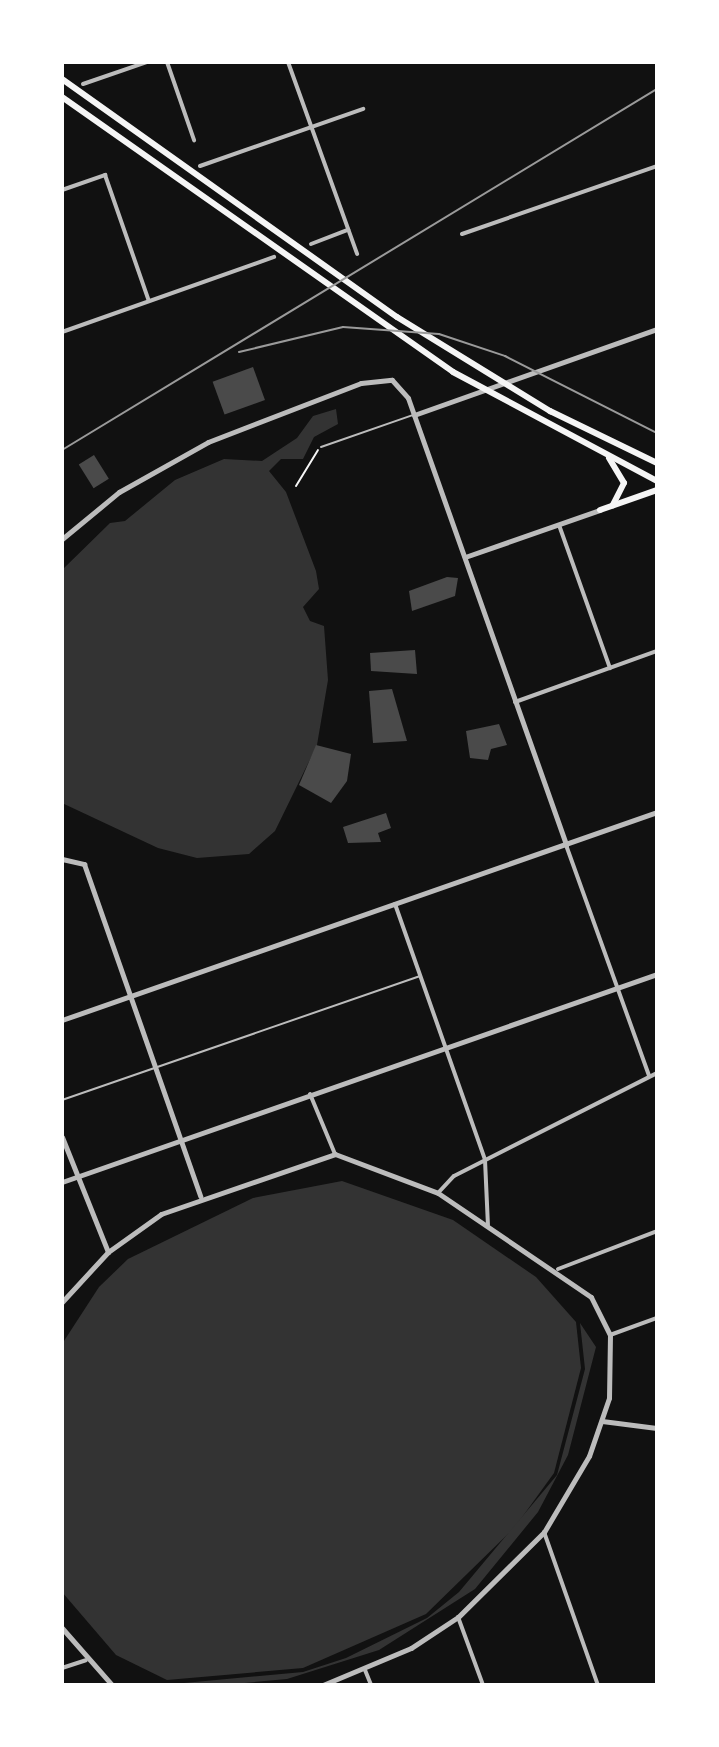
<!DOCTYPE html>
<style>
body{margin:0}
#map{position:relative;width:719px;height:1747px;overflow:hidden;background:#111;font-family:Barlow,sans-serif}
div>[style]{position:absolute}
[style*='--x']{left:calc(var(--x)*1px);top:calc(var(--y)*1px);width:calc(var(--w)*1px);rotate:calc(var(--a)*1deg)}
.water>*{inset:0;background:#333}
.building>*{inset:0;background:#4a4a4a;transform-origin:0 0}
.path>*{height:2px;margin:-1px;padding:0 1px;transform-origin:1px;border-radius:1px;background:#f5f5f5}
.service>*{height:2px;margin:-1px;padding:0 1px;transform-origin:1px;border-radius:1px;background:#bcbcbc}
.minor>*{height:4px;margin:-2px;padding:0 2px;transform-origin:2px;border-radius:2px;background:#bcbcbc}
.tertiary>*{height:5px;margin:-2.5px;padding:0 2.5px;transform-origin:2.5px;border-radius:2.5px;background:#bcbcbc}
.secondary>*{height:6px;margin:-3px;padding:0 3px;transform-origin:3px;border-radius:3px;background:#f5f5f5}
.primary>*{height:6px;margin:-3px;padding:0 3px;transform-origin:3px;border-radius:3px;background:#f5f5f5}
.rail>*{height:2px;margin:-1px;padding:0 1px;transform-origin:1px;border-radius:1px;background:#9a9a9a}
span{translate:-50% -50%;white-space:nowrap;text-align:center;line-height:1.15;-webkit-text-stroke:8px #fff;paint-order:stroke}
.frame{position:absolute;inset:0;border:64px solid #fff;pointer-events:none}
</style>
<div id="map">
<div class="water">
<div style="clip-path:polygon(336px 409px,338px 424px,314px 437px,303px 459px,281px 459px,269px 471px,286px 492px,316px 571px,319px 589px,303px 607px,310px 621px,324px 626px,328px 680px,317px 745px,275px 831px,249px 854px,197px 858px,158px 848px,62px 803px,62px 570px,110px 523px,125px 521px,175px 480px,224px 459px,262px 461px,297px 438px,313px 416px)"></div>
<div style="clip-path:polygon(342px 1181px,453px 1220px,536px 1277px,576px 1322px,581px 1368px,554px 1473px,515px 1527px,426px 1614px,303px 1668px,167px 1680px,116px 1655px,62px 1592px,62px 1344px,99px 1287px,128px 1259px,253px 1198px)"></div>
<div style="clip-path:polygon(580px 1323px,596px 1347px,568px 1455px,538px 1512px,475px 1589px,379px 1650px,287px 1679px,223px 1685px,184px 1683px,303px 1672px,346px 1658px,427px 1618px,459px 1592px,557px 1475px,585px 1369px)"></div>
</div>
<div class="building">
<div style="left:253px;top:367px;width:35px;height:43px;rotate:70deg"></div>
<div style="left:94px;top:455px;width:28px;height:18px;rotate:58deg"></div>
<div style="clip-path:polygon(447px 577px,458px 578px,455px 596px,412px 611px,409px 591px)"></div>
<div style="clip-path:polygon(415px 650px,417px 674px,371px 671px,370px 653px)"></div>
<div style="clip-path:polygon(392px 689px,407px 741px,373px 743px,369px 691px)"></div>
<div style="clip-path:polygon(499px 724px,507px 745px,491px 749px,488px 760px,470px 758px,466px 731px)"></div>
<div style="clip-path:polygon(316px 745px,351px 754px,347px 781px,331px 803px,299px 785px)"></div>
<div style="clip-path:polygon(386px 813px,391px 828px,378px 833px,381px 842px,348px 843px,343px 827px)"></div>
</div>
<div class="path">
<div style="--x:296;--y:486;--w:42;--a:-58.6"></div>
</div>
<div class="service">
<div style="--x:321;--y:447;--w:97;--a:-19.2"></div>
<div style="--x:62;--y:1100;--w:379;--a:-19.1"></div>
</div>
<div class="minor">
<div style="--x:167;--y:62;--w:83;--a:70.9"></div>
<div style="--x:288;--y:62;--w:204;--a:70.2"></div>
<div style="--x:83;--y:84;--w:68;--a:-19"></div>
<div style="--x:200;--y:166;--w:173;--a:-19.3"></div>
<div style="--x:62;--y:190;--w:46;--a:-19.2"></div>
<div style="--x:105;--y:175;--w:133;--a:70.8"></div>
<div style="--x:462;--y:234;--w:207;--a:-19.2"></div>
<div style="--x:311;--y:244;--w:40;--a:-21"></div>
<div style="--x:62;--y:332;--w:225;--a:-19.5"></div>
<div style="--x:559;--y:525;--w:152;--a:70.4"></div>
<div style="--x:515;--y:702;--w:151;--a:-19.8"></div>
<div style="--x:566;--y:845;--w:245;--a:70.2"></div>
<div style="--x:395;--y:904;--w:271;--a:70.6"></div>
<div style="--x:485;--y:1160;--w:65;--a:87.4"></div>
<div style="--x:310;--y:1094;--w:65;--a:67.4"></div>
<div style="--x:438;--y:1193;--w:23;--a:-47"></div>
<div style="--x:454;--y:1176;--w:228;--a:-26.9"></div>
<div style="--x:558;--y:1269;--w:106;--a:-21"></div>
<div style="--x:610;--y:1335;--w:50;--a:-19.9"></div>
<div style="--x:544;--y:1532;--w:162;--a:70.6"></div>
<div style="--x:458;--y:1617;--w:72;--a:69.8"></div>
<div style="--x:62;--y:1668;--w:25;--a:-18"></div>
<div style="--x:365;--y:1670;--w:16;--a:68"></div>
</div>
<div class="tertiary">
<div style="--x:414;--y:415;--w:258;--a:-19.5"></div>
<div style="--x:62;--y:539;--w:74;--a:-39.5"></div>
<div style="--x:119;--y:492;--w:102;--a:-29.3"></div>
<div style="--x:208;--y:442;--w:164;--a:-21.1"></div>
<div style="--x:361;--y:383;--w:31;--a:-6"></div>
<div style="--x:392;--y:380;--w:24;--a:48"></div>
<div style="--x:408;--y:398;--w:474;--a:70.5"></div>
<div style="--x:465;--y:557;--w:143;--a:-19.2"></div>
<div style="--x:62;--y:859;--w:23;--a:13"></div>
<div style="--x:84;--y:864;--w:352;--a:70.7"></div>
<div style="--x:62;--y:1020;--w:630;--a:-19.27"></div>
<div style="--x:62;--y:1137;--w:124;--a:68.2"></div>
<div style="--x:62;--y:1182;--w:630;--a:-19.27"></div>
<div style="--x:62;--y:1302;--w:68;--a:-47.4"></div>
<div style="--x:108;--y:1252;--w:65;--a:-35.6"></div>
<div style="--x:161;--y:1214;--w:184;--a:-19"></div>
<div style="--x:335;--y:1154;--w:110;--a:20.7"></div>
<div style="--x:438;--y:1193;--w:185;--a:34.2"></div>
<div style="--x:591;--y:1297;--w:42;--a:63.4"></div>
<div style="--x:610;--y:1335;--w:63;--a:90.9"></div>
<div style="--x:609;--y:1398;--w:61;--a:109"></div>
<div style="--x:589;--y:1456;--w:88;--a:120.6"></div>
<div style="--x:544;--y:1532;--w:121;--a:135.3"></div>
<div style="--x:458;--y:1617;--w:56;--a:146.6"></div>
<div style="--x:411;--y:1648;--w:95;--a:157.2"></div>
<div style="--x:602;--y:1421;--w:55;--a:7.3"></div>
<div style="--x:62;--y:1628;--w:76;--a:48.7"></div>
</div>
<div class="secondary">
<div style="--x:600;--y:510;--w:60;--a:-19.3"></div>
</div>
<div class="primary">
<div style="--x:62;--y:79;--w:411;--a:35.4"></div>
<div style="--x:397;--y:317;--w:180;--a:31.6"></div>
<div style="--x:550;--y:411;--w:119;--a:25.9"></div>
<div style="--x:62;--y:97;--w:478;--a:35.1"></div>
<div style="--x:453;--y:372;--w:231;--a:28.1"></div>
<div style="--x:609;--y:458;--w:29;--a:59"></div>
<div style="--x:624;--y:483;--w:25;--a:117"></div>
</div>
<div class="rail">
<div style="--x:239;--y:352;--w:107;--a:-13.5"></div>
<div style="--x:343;--y:327;--w:96;--a:4.2"></div>
<div style="--x:439;--y:334;--w:70;--a:18.4"></div>
<div style="--x:505;--y:356;--w:170;--a:26.9"></div>
<div style="--x:62;--y:450;--w:696;--a:-31.25"></div>
</div>
<div class="frame"></div>
</div>
